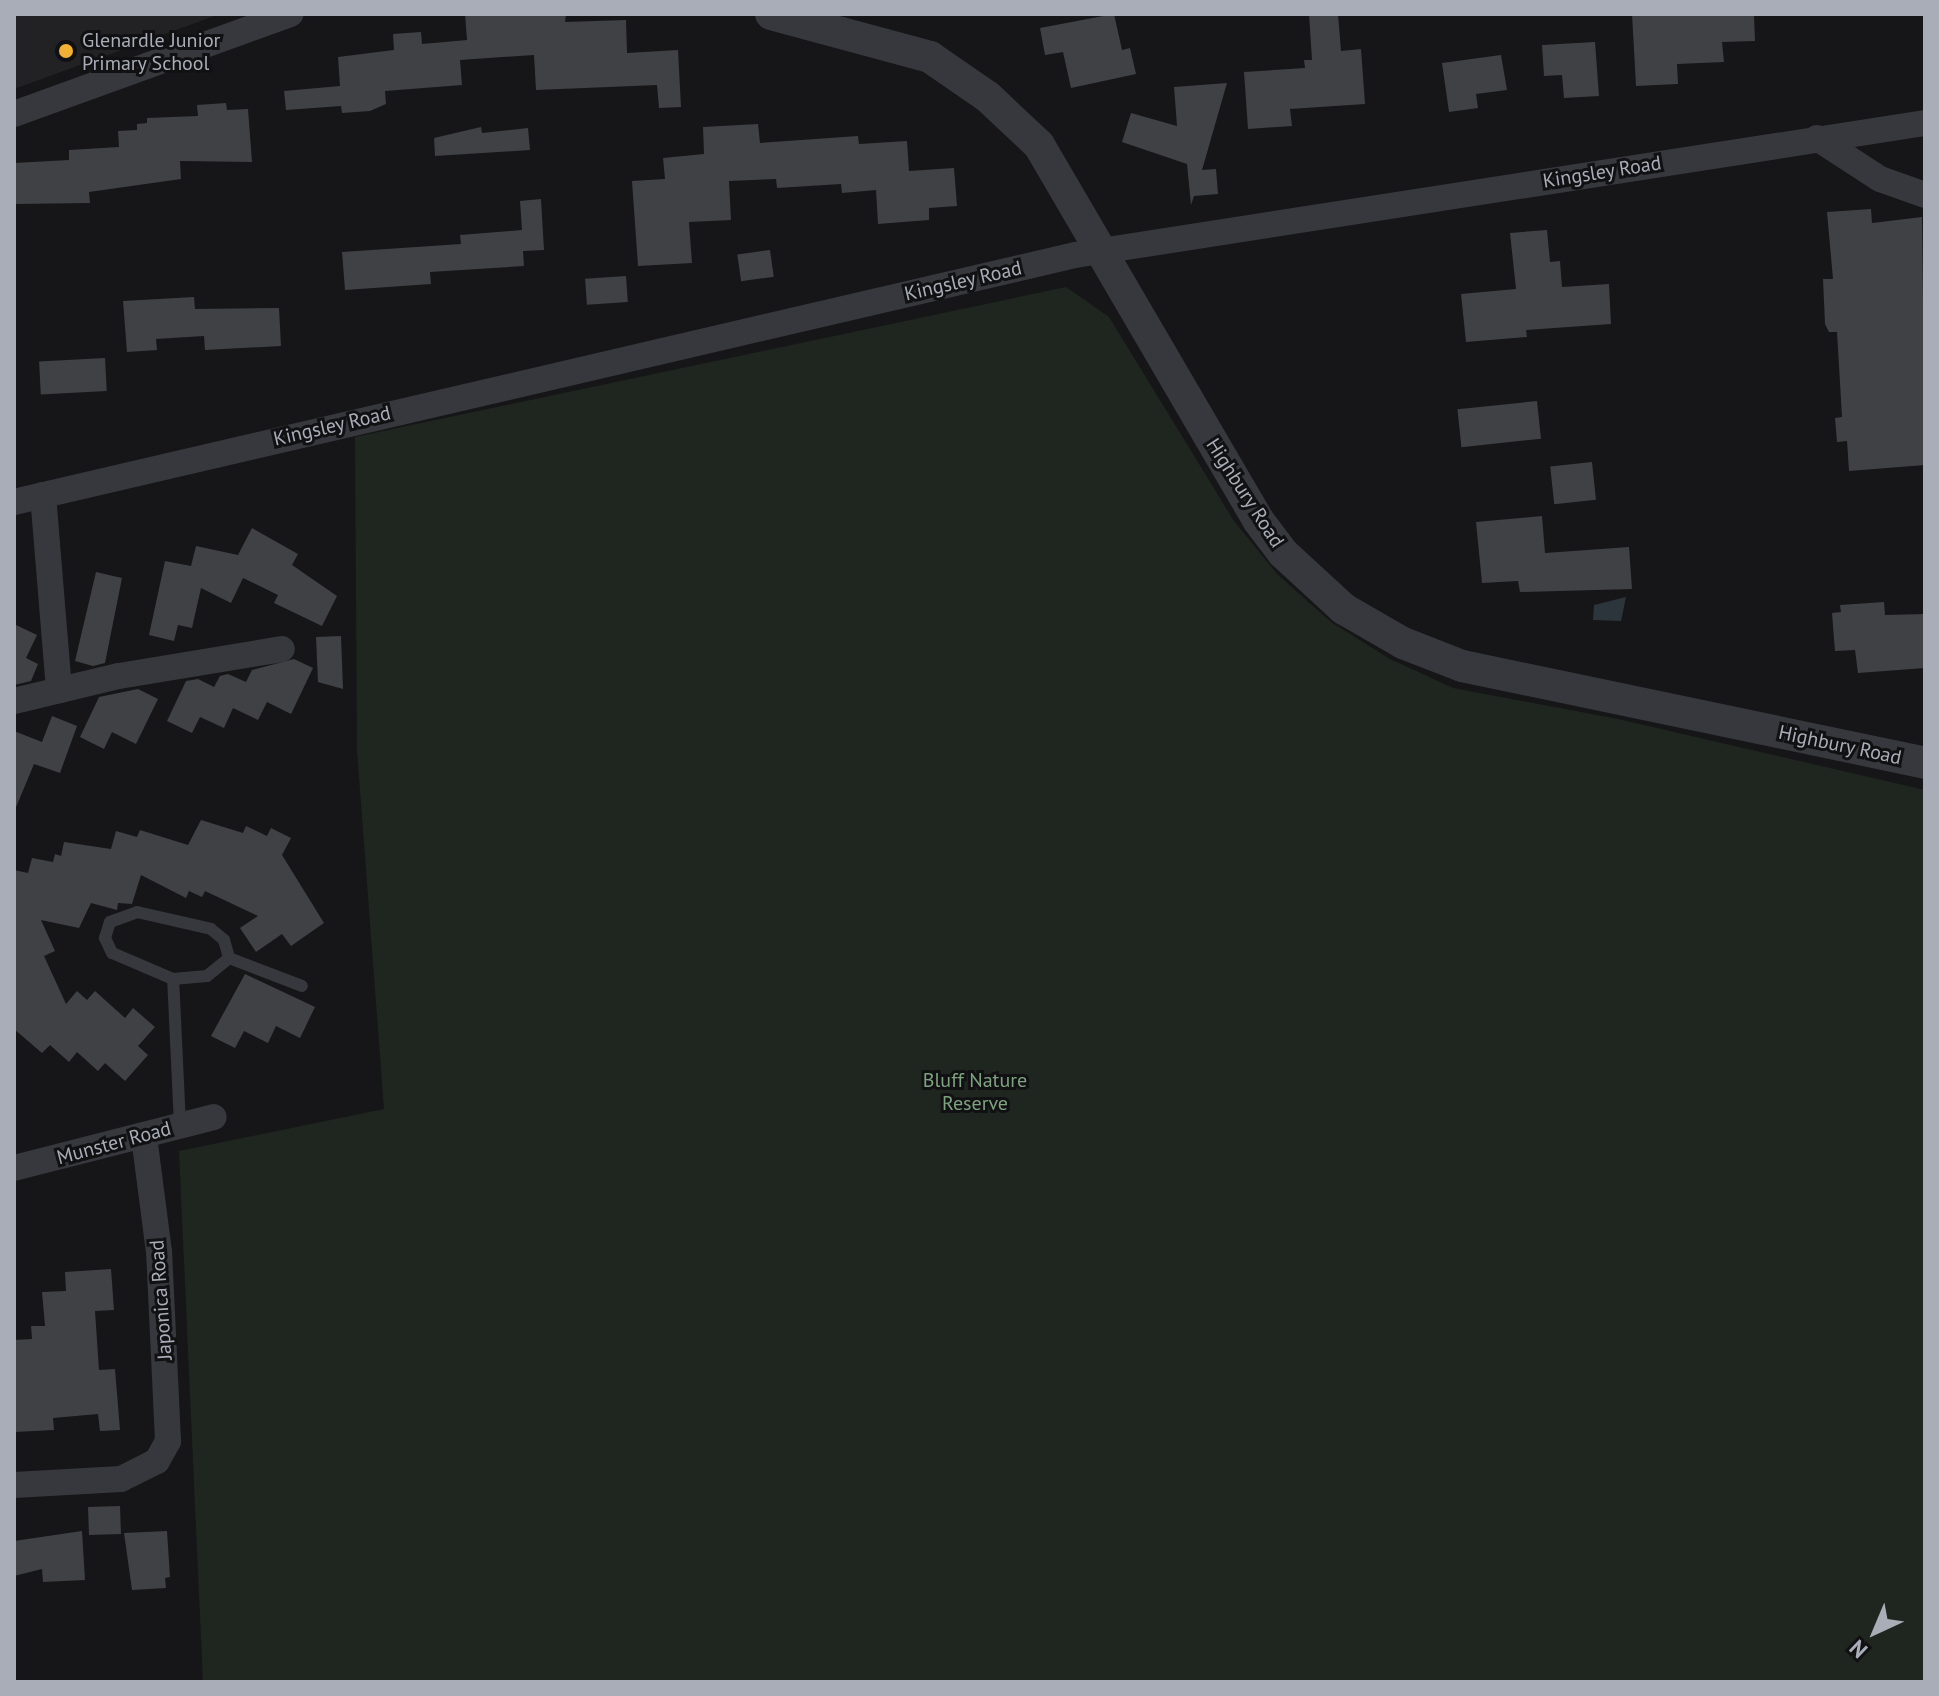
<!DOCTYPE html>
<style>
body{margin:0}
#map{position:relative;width:1939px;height:1696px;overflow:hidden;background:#161618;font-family:"PT Sans",sans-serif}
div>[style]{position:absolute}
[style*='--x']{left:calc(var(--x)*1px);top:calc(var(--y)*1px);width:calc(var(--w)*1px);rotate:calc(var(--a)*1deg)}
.built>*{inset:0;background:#222225}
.green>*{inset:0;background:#1e261f}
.water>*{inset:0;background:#2c353c}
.building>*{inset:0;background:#404145;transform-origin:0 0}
.service>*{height:12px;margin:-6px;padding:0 6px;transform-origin:6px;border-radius:6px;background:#37383d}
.minor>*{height:26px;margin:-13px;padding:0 13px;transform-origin:13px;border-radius:13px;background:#37383d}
.tertiary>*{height:32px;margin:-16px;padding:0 16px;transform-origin:16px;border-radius:16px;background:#37383d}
.dots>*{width:22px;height:22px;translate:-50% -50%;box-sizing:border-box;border:4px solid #111113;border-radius:50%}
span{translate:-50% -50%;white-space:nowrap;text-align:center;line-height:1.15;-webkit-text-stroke:6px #111113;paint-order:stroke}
.poi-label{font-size:20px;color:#a8adb8}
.left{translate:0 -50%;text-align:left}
.street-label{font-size:20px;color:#a8adb8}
.park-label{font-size:20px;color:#7fa381}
.frame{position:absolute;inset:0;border:16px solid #a8adb8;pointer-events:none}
.north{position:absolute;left:1835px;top:1592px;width:80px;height:80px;-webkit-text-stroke:6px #111113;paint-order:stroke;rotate:224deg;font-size:22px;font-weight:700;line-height:32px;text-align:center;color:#a8adb8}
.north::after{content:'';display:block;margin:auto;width:28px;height:36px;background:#a8adb8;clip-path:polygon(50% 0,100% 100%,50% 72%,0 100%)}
</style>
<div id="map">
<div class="built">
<div style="clip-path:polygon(14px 14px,220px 14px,14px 89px)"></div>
</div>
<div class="green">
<div style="clip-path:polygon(1066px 287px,1109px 317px,1234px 521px,1277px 574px,1331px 622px,1390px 659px,1453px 688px,1618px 719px,1925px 790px,1925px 1682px,203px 1682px,179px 1151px,384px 1109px,357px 750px,355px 437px)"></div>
</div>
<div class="water">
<div style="clip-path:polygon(1626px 597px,1621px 621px,1593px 620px,1594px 605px)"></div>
</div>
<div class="building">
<div style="clip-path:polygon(465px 14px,566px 14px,565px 22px,626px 20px,627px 53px,678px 50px,681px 107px,659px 108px,657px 85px,536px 90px,534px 55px,460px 60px,462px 85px,385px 91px,386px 104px,370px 111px,342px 113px,341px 106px,286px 110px,284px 91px,340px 86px,338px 57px,394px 50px,393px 34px,421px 32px,422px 44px,467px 40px)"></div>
<div style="clip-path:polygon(1114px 14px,1122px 50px,1130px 48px,1136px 74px,1071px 88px,1063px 52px,1045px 55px,1040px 28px)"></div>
<div style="clip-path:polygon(1309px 14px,1338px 14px,1341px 51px,1361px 49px,1365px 104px,1290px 109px,1292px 126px,1248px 129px,1244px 72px,1305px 68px,1304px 60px,1312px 60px)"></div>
<div style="clip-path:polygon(1632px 14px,1754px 14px,1755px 41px,1722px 42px,1724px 62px,1677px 64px,1678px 84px,1636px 86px)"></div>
<div style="clip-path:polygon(1595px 42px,1599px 96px,1564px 98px,1562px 75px,1544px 76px,1542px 45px)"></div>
<div style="clip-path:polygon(1501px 55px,1507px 90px,1476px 94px,1478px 108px,1449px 112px,1442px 63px)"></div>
<div style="clip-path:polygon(1227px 83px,1202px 170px,1216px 169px,1218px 194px,1194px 196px,1191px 205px,1187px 164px,1122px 142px,1131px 113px,1177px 126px,1174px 87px)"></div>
<div style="clip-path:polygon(226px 103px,227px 110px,248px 109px,252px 162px,180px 161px,181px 179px,89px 192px,90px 203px,14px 204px,14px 163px,69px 160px,69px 150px,119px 147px,118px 131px,137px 130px,137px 124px,147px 123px,147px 118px,198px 116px,197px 105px)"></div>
<div style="clip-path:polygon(758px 124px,760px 143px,858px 136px,859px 144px,907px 141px,909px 171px,954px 168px,957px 206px,929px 208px,929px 220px,878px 224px,876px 190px,842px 193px,841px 184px,777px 188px,776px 179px,729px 181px,731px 220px,689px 222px,692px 263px,638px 266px,632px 181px,665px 179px,663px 158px,704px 154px,703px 127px)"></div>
<div style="clip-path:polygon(481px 127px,482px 133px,528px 128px,530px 150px,435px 156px,434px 138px)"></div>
<div style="clip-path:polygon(541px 199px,544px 250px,523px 251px,524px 266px,430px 272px,431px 284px,345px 290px,342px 252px,461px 244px,460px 235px,522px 230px,520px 201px)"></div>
<div style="clip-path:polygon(1871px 209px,1872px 223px,1922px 217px,1925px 465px,1849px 471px,1847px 441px,1837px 442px,1835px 418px,1842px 417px,1837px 332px,1829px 332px,1825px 324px,1823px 279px,1833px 279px,1827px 212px)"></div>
<div style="clip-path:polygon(1547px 230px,1550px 262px,1560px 261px,1562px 287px,1609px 284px,1611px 324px,1526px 330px,1527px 337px,1466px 342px,1461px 294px,1516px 289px,1510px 233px)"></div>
<div style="left:770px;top:250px;width:27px;height:33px;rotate:82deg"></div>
<div style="left:626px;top:276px;width:26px;height:41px;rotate:86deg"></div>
<div style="clip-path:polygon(194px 297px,195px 309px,279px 308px,281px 346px,205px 350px,204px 336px,156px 339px,157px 350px,127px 352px,123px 301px)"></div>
<div style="left:105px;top:358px;width:33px;height:66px;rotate:87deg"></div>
<div style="left:1537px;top:401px;width:38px;height:80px;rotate:84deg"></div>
<div style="left:1592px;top:462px;width:38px;height:42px;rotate:84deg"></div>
<div style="clip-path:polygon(1542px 516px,1545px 553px,1629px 547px,1632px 589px,1520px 592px,1518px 581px,1482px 583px,1476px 522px)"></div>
<div style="clip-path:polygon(252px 528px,298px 554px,292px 565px,337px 596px,322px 626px,274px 603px,278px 595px,243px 578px,231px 603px,201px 588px,192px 628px,178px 625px,174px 641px,149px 635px,165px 561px,191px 566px,196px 546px,238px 555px)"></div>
<div style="clip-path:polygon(96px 572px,122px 578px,105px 663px,93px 666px,75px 661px)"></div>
<div style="clip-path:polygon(1884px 602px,1885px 615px,1925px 614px,1925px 668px,1858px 673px,1855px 650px,1835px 651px,1832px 613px,1841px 612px,1840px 605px)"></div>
<div style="clip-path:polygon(14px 624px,37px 635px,26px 658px,38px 664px,31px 681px,14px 685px)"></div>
<div style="clip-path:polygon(341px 636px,343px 689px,318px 682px,316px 637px)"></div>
<div style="clip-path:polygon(294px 659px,313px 668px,291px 714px,267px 702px,258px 720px,233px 708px,224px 728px,200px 717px,192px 733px,167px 721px,186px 681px,198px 679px,214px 687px,220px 676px,228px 674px,246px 682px,252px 670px)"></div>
<div style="clip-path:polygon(138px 689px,158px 699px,136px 744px,112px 732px,104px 749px,80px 737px,99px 697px)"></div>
<div style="clip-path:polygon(52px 716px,77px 726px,60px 773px,34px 764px,14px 812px,14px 731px,42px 742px)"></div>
<div style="clip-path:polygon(201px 820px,243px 833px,246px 826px,267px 836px,271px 828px,291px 838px,282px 855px,324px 923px,291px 946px,282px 934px,256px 952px,240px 928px,258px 916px,205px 891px,202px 897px,189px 891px,186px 898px,141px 875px,132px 904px,118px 903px,117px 910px,91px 903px,79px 928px,41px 920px,55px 951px,44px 956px,66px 1004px,77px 991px,87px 1000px,95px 991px,125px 1018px,133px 1008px,155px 1027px,138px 1046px,148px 1055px,125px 1081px,105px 1063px,98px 1071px,77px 1052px,69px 1062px,50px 1045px,42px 1053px,14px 1029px,14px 870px,28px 873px,32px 858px,53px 862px,55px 854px,61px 856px,64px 842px,111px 849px,116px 831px,137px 837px,140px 830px,188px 845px)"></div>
<div style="clip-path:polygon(245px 974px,315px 1007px,300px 1038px,276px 1026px,268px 1043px,244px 1031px,235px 1048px,211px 1036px)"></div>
<div style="clip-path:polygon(111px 1269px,114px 1310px,95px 1311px,99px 1370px,115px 1369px,120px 1430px,100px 1431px,98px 1414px,53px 1418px,54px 1430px,14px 1432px,14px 1340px,32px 1339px,31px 1326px,45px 1326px,42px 1292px,66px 1291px,65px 1272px)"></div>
<div style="left:120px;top:1506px;width:28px;height:32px;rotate:88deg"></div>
<div style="clip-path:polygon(82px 1531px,85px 1580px,43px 1582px,42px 1569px,14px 1576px,14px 1541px)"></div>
<div style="clip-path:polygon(167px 1531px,170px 1577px,165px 1578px,166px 1588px,132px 1590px,124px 1533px)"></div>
</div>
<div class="service">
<div style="--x:173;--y:979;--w:66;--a:-156.9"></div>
<div style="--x:112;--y:953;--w:17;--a:-115"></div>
<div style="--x:105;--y:938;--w:17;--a:-73"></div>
<div style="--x:110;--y:922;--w:29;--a:-20"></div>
<div style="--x:137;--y:912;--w:76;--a:12.9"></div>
<div style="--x:211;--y:929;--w:17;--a:40"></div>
<div style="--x:224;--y:940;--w:19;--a:74"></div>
<div style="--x:180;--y:1125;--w:146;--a:-92.7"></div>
<div style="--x:173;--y:979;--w:34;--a:-5"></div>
<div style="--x:207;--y:976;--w:28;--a:-39"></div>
<div style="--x:229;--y:958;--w:78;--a:21"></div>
</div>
<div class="minor">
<div style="--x:14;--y:114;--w:294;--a:-19.9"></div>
<div style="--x:1817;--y:138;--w:75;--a:33.1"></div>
<div style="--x:1880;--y:179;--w:48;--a:19.6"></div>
<div style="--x:43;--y:495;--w:196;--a:85.3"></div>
<div style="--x:14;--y:502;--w:1089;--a:-13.1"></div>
<div style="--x:1075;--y:255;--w:860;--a:-8.83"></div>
<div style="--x:14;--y:701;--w:108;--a:-13.4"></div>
<div style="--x:119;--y:676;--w:165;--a:-9.4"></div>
<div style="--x:14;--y:1168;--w:206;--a:-14.3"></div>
<div style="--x:14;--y:1485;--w:107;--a:-3.2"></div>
<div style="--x:121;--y:1479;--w:40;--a:-26.6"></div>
<div style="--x:157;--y:1461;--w:23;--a:-61"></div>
<div style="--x:168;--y:1441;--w:189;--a:-92.7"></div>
<div style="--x:159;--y:1252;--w:117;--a:-97.4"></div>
</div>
<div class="tertiary">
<div style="--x:771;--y:14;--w:165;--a:15.1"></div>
<div style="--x:930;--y:57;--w:70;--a:34.6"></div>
<div style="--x:988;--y:97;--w:70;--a:43.3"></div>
<div style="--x:1039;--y:145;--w:434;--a:59.7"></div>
<div style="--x:1258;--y:520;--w:41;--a:52.9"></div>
<div style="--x:1283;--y:553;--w:83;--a:42.6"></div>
<div style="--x:1344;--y:609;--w:68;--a:30"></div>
<div style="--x:1403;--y:643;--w:63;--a:21.3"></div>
<div style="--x:1462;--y:666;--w:473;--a:11.8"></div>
</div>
<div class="dots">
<div style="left:66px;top:51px;background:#f2b134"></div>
</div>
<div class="poi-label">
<span class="left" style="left:82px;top:52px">Glenardle Junior<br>Primary School</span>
</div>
<div class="street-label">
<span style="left:1602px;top:172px;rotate:-9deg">Kingsley Road</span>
<span style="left:963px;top:281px;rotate:-13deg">Kingsley Road</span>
<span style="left:332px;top:426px;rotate:-13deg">Kingsley Road</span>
<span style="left:1245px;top:493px;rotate:57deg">Highbury Road</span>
<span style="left:1840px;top:745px;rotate:12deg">Highbury Road</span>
<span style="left:114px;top:1143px;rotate:-15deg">Munster Road</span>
<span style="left:161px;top:1300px;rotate:-94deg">Japonica Road</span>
</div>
<div class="park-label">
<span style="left:975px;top:1092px">Bluff Nature<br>Reserve</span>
</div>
<div class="frame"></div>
<div class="north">N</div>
</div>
